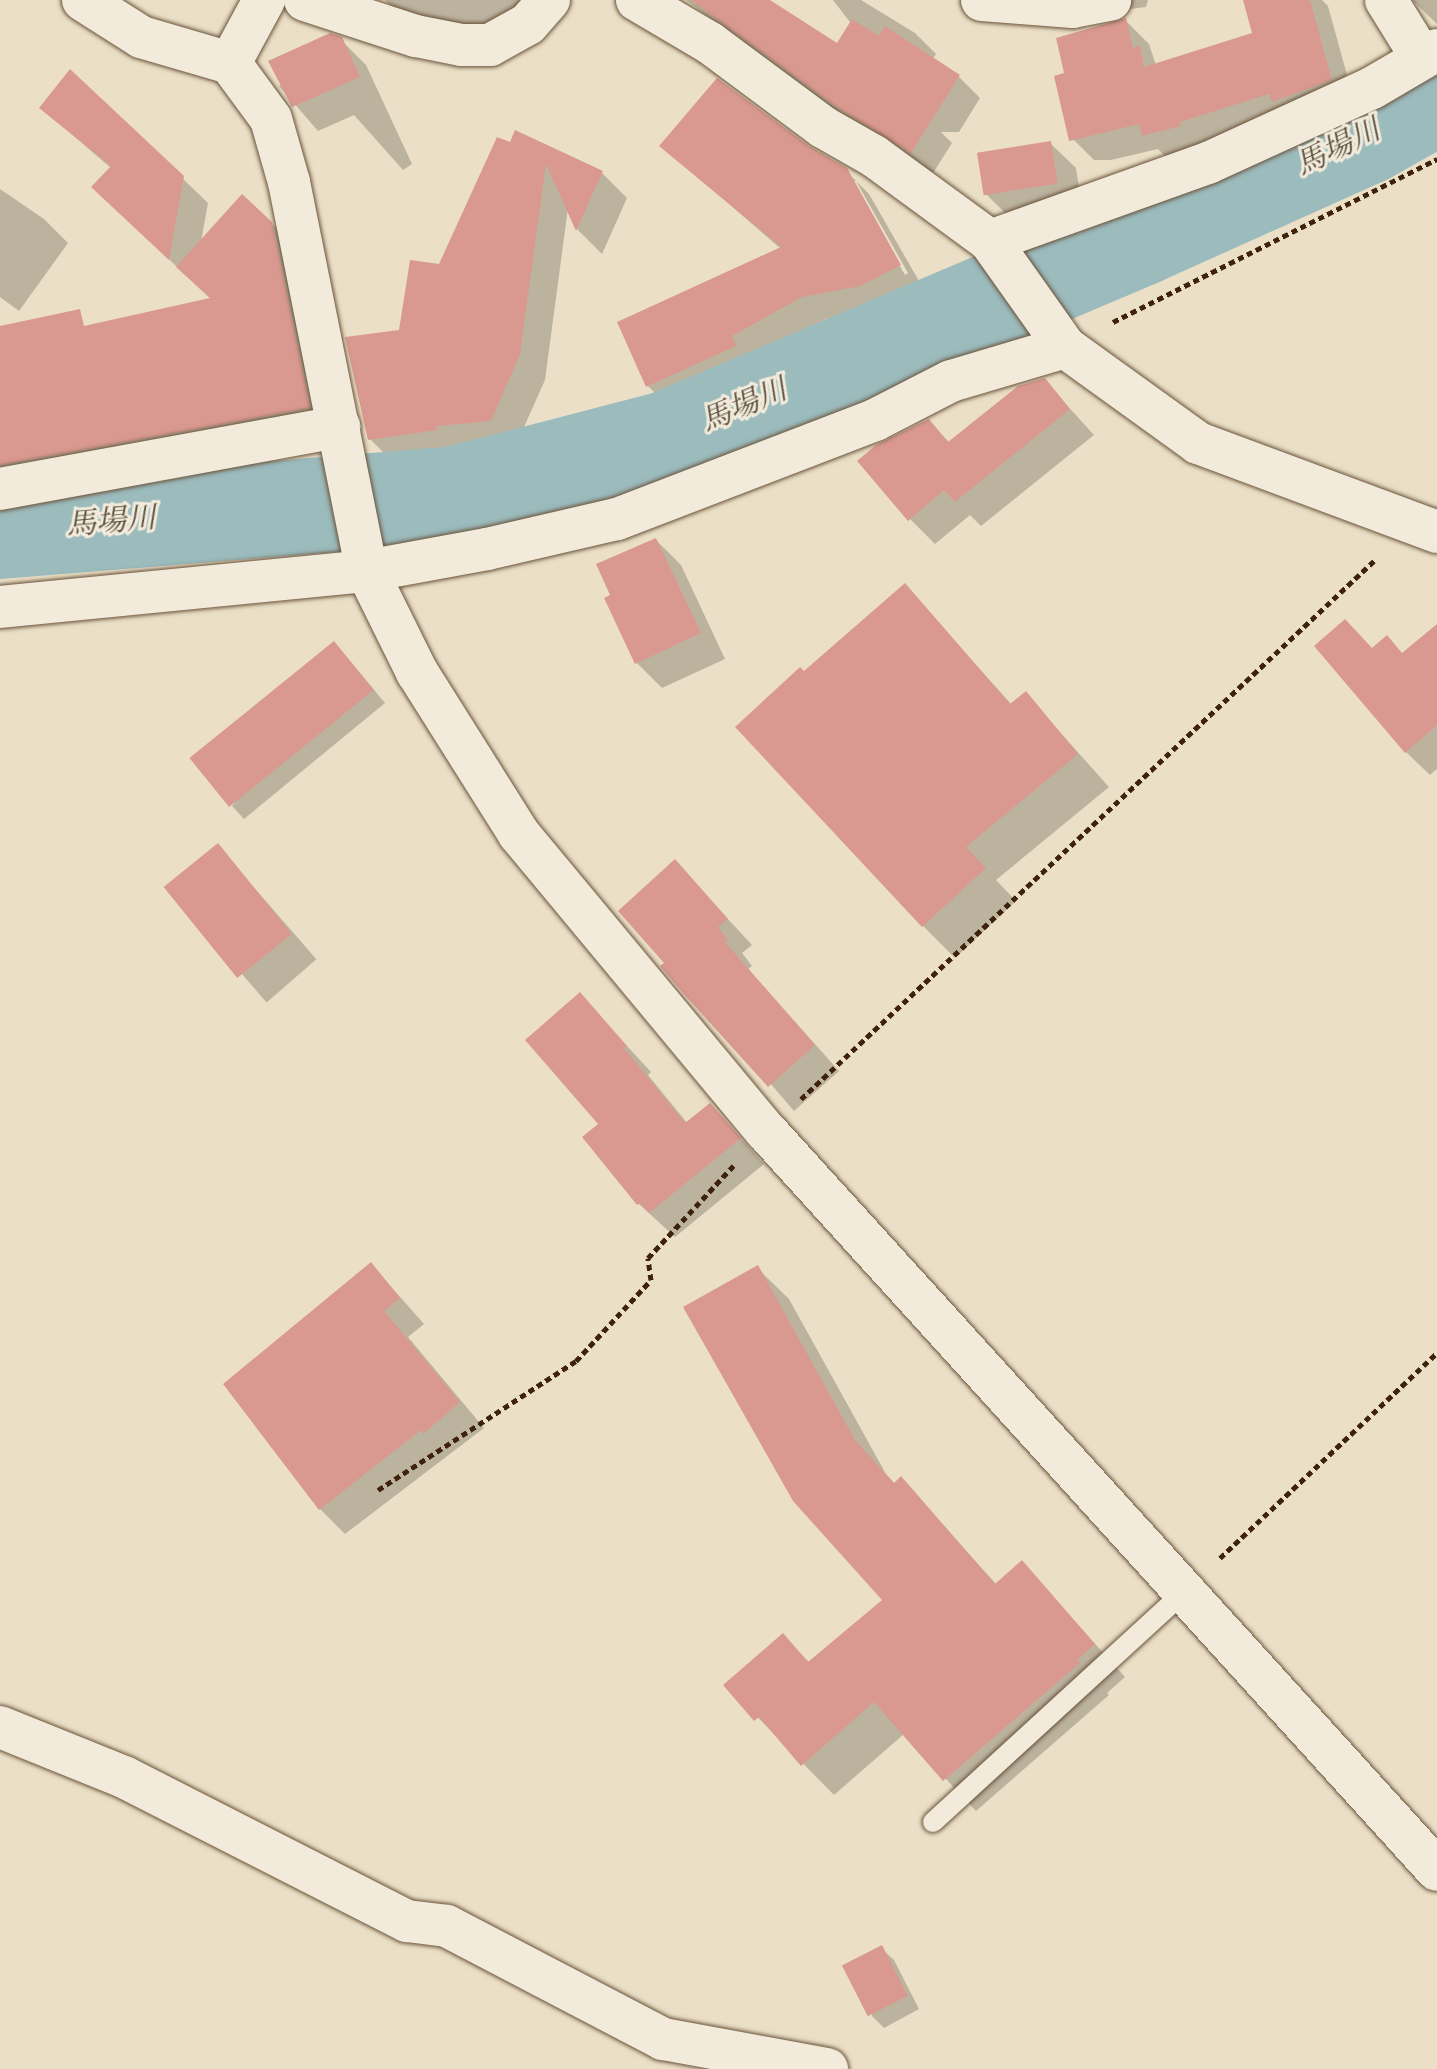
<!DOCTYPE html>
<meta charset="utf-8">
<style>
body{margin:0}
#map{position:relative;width:1437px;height:2069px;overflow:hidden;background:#ebe0c7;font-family:Cardo,"Noto Serif JP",serif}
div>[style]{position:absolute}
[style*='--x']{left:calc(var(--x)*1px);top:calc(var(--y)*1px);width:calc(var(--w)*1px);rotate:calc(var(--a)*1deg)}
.shadow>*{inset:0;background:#0003;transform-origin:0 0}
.river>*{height:96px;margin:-48px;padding:0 48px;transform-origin:48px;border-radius:48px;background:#9bbbbd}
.building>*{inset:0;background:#da9990;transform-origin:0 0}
.path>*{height:5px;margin-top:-2.5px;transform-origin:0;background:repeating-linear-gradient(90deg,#3f220b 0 6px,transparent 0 10px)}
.roads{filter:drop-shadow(0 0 2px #6a523a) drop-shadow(0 0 2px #6a523a)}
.service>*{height:20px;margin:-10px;padding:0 10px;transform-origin:10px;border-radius:10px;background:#f2ebdb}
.minor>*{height:42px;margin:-21px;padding:0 21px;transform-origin:21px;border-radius:21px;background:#f2ebdb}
span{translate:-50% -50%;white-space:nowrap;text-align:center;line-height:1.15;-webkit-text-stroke:6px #f2ebdb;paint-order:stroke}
.water-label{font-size:30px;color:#5b5040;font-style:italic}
</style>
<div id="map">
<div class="shadow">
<div style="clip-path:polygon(385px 0,540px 0,529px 35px,410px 25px)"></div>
<div style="clip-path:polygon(686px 0,762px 0,919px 112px,833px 0,861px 0,915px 33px,936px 54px,932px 60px,959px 77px,980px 98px,959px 132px,941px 132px,952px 143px,933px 173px,861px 129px)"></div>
<div style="clip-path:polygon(1094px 0,1148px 0,1146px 7px,1106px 12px)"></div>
<div style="clip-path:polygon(1245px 0,1322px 0,1328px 6px,1355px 104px,1167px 158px,1158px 149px,1111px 160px,1094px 160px,1070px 136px,1067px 75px,1125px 20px,1149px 44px,1156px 65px,1255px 34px)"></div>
<div style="clip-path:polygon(1437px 0,1437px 24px,1412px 0)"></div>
<div style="clip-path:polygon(340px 39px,366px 65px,412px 164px,403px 170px,354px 115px,318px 131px,279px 86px,306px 58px)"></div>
<div style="clip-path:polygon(41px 108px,182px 178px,208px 203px,201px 242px,271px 223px,296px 248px,332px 431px,0 491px,0 390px,212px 300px,118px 211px,111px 168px)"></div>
<div style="clip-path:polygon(498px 140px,602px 173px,627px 198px,602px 254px,578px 230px,568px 208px,545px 380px,516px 445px,460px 450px,461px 455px,395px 464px,370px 439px,347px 339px,401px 332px,440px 266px)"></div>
<div style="clip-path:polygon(1050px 143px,1076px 168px,1082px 207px,1011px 219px,985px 193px)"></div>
<div style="clip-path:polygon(evenodd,662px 146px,808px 148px,845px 170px,869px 194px,923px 288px,883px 308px,826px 319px,754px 360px,758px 369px,671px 409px,648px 386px,781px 249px,662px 146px,852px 181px,856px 181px,908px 273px,905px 275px,852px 181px)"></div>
<div style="clip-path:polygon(0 189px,44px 219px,68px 243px,19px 311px,0 297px)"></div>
<div style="clip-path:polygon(1044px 380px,1094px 435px,981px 526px,970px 515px,935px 544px,910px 519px,929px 422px,950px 443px)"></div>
<div style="clip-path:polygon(656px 540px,681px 565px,725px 659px,662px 688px,637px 663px,606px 599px,613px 596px)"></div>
<div style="clip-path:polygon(905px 586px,1012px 705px,1025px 693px,1109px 787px,996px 880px,1016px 901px,955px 958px,923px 926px,804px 674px)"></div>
<div style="clip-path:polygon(1437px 627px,1437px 769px,1430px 775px,1406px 752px,1373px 649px,1403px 655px)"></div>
<div style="clip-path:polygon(346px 656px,385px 703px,244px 819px,232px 806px)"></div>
<div style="left:218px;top:846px;width:150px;height:66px;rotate:49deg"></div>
<div style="clip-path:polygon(675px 862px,752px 945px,742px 953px,752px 966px,748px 969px,839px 1071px,794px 1111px,667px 963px)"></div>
<div style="clip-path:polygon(580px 995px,651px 1072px,648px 1075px,688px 1124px,734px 1131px,764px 1164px,675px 1237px,639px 1204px,585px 1137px,601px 1124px)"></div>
<div style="clip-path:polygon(371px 1264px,424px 1324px,408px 1337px,484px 1428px,345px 1534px,320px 1509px)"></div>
<div style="clip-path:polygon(757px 1268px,789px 1299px,886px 1474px,895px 1484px,901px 1479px,997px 1585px,1022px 1563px,1125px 1677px,1107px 1693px,1109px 1695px,976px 1811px,904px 1734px,834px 1795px,726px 1685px,783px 1636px,810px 1663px,884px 1600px)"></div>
<div style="clip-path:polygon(881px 1948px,894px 1960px,919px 2009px,884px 2028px,872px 2016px)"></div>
</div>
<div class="river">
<div style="--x:0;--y:531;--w:453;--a:-4.6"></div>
<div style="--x:452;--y:495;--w:222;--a:-14.6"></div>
<div style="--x:667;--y:439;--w:514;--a:-23.02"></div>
<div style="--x:1140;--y:238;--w:247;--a:-24.2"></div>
<div style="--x:1365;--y:137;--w:82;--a:-29.1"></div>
</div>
<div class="building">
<div style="clip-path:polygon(691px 0,770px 0,837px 43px,852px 19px,879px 36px,885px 26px,960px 75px,911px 153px,835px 106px)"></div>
<div style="clip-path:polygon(1243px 0,1310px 0,1332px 80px,1272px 102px,1269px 94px,1180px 122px,1181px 126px,1142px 136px,1139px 124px,1069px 141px,1054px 76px,1064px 73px,1056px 38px,1126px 18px,1133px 48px,1140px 46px,1144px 67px,1252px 33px)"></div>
<div style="clip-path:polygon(330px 33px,342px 37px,360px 77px,292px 107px,268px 61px)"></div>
<div style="clip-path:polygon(70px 69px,184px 176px,169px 260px,91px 187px,111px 166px,39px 108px)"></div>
<div style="clip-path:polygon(717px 78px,809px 146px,847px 168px,901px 265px,860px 286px,802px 297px,732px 336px,736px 346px,646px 387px,617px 322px,781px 247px,659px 146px)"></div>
<div style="clip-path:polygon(515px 130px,603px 171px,576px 231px,546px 164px,520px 354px,491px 421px,436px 426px,437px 430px,368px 440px,345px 337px,399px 330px,410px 260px,439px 264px,497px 137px,510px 142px)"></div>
<div style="left:1051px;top:141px;width:43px;height:75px;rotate:81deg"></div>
<div style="clip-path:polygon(242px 194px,272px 222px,310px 408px,0 465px,0 326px,80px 309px,84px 326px,210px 298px,176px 267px)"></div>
<div style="clip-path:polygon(1045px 378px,1070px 409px,955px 502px,944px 490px,908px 521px,857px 461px,876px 445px,929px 419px,948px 442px,1018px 386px)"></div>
<div style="clip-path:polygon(656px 538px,701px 633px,635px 664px,604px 598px,610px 595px,596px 564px)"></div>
<div style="clip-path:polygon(905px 583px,1010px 704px,1026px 691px,1078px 754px,966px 847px,986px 868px,922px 927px,735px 727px,800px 667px,804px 671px)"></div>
<div style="clip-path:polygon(1345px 619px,1372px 648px,1387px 635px,1402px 653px,1437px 624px,1437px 725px,1405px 753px,1314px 646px)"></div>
<div style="left:334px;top:641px;width:63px;height:186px;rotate:51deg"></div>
<div style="left:218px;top:843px;width:117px;height:70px;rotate:51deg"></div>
<div style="clip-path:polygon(675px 859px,728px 919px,718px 927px,728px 940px,725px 942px,815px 1045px,768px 1087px,683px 993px,660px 966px,664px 963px,618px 911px)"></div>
<div style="clip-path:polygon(580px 992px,627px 1046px,624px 1048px,685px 1123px,710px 1103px,741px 1138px,649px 1213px,640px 1203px,637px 1205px,582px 1137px,598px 1124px,525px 1040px)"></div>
<div style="clip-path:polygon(371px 1262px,400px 1298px,384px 1311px,460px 1402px,423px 1434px,421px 1430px,319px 1510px,223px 1384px)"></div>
<div style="clip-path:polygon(758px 1265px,855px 1440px,894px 1483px,901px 1476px,995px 1584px,1022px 1560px,1095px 1644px,1077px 1660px,1080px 1663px,943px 1781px,874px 1702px,801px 1766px,759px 1717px,754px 1721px,723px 1685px,783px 1633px,808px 1662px,882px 1600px,793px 1501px,683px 1307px)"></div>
<div style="left:882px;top:1945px;width:57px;height:45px;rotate:63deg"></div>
</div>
<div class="path">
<div style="--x:1113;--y:322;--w:363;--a:-26.7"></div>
<div style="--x:801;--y:1099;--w:786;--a:-43.2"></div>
<div style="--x:378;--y:1490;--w:236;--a:-33.1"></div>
<div style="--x:576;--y:1361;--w:110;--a:-47.2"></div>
<div style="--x:651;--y:1280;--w:22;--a:-98"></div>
<div style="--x:648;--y:1258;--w:127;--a:-47.2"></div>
<div style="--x:1220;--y:1558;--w:299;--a:-43.4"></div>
</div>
<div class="roads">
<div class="service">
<div style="--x:933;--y:1822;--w:340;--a:-42.5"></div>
</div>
<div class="minor">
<div style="--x:83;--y:0;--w:69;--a:32.5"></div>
<div style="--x:141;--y:37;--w:93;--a:16.3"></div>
<div style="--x:230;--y:63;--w:69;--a:53.8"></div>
<div style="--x:271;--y:119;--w:66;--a:74.1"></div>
<div style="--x:289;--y:182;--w:397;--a:78.7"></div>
<div style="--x:367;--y:571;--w:113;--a:63.7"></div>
<div style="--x:417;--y:672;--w:191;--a:57.8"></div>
<div style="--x:519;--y:834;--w:386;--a:50.3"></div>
<div style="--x:766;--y:1131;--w:998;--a:47.76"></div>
<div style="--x:305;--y:0;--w:117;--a:18"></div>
<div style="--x:416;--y:36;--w:47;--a:11.1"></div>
<div style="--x:462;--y:45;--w:28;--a:0"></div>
<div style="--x:490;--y:45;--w:43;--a:-28.9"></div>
<div style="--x:528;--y:24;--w:32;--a:-49"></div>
<div style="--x:637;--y:0;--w:85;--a:30.5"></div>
<div style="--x:710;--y:43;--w:141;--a:36.6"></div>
<div style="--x:823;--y:127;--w:59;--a:29.6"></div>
<div style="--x:874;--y:156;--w:144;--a:36.2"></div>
<div style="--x:990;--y:241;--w:130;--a:54.7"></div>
<div style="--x:1065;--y:347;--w:164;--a:35.8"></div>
<div style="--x:1198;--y:443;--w:255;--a:20.4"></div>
<div style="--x:982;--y:0;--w:91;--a:4.4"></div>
<div style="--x:1073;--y:7;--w:38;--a:-11"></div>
<div style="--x:1386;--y:0;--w:68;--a:58.2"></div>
<div style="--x:230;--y:63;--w:72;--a:-61.6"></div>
<div style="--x:990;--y:241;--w:232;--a:-19.7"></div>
<div style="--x:1208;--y:163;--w:180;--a:-24.6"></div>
<div style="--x:1372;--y:88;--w:75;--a:-30.3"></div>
<div style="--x:0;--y:489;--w:345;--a:-10.4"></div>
<div style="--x:0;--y:607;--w:369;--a:-5.6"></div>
<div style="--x:367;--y:571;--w:122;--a:-10.4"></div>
<div style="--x:487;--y:549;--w:133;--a:-13"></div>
<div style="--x:617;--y:519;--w:276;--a:-21"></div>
<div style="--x:875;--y:420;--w:85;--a:-27.2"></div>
<div style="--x:951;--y:381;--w:119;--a:-16.6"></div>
<div style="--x:0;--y:1727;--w:134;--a:22"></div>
<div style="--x:124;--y:1777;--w:318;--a:27"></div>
<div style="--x:407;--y:1921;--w:40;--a:7.1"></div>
<div style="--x:447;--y:1926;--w:244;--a:27.6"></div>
<div style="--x:663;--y:2039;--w:167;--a:10.4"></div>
</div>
</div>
<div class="water-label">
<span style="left:1338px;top:148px;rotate:-26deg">馬場川</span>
<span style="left:744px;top:406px;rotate:-23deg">馬場川</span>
<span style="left:111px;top:522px;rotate:-5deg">馬場川</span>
</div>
</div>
